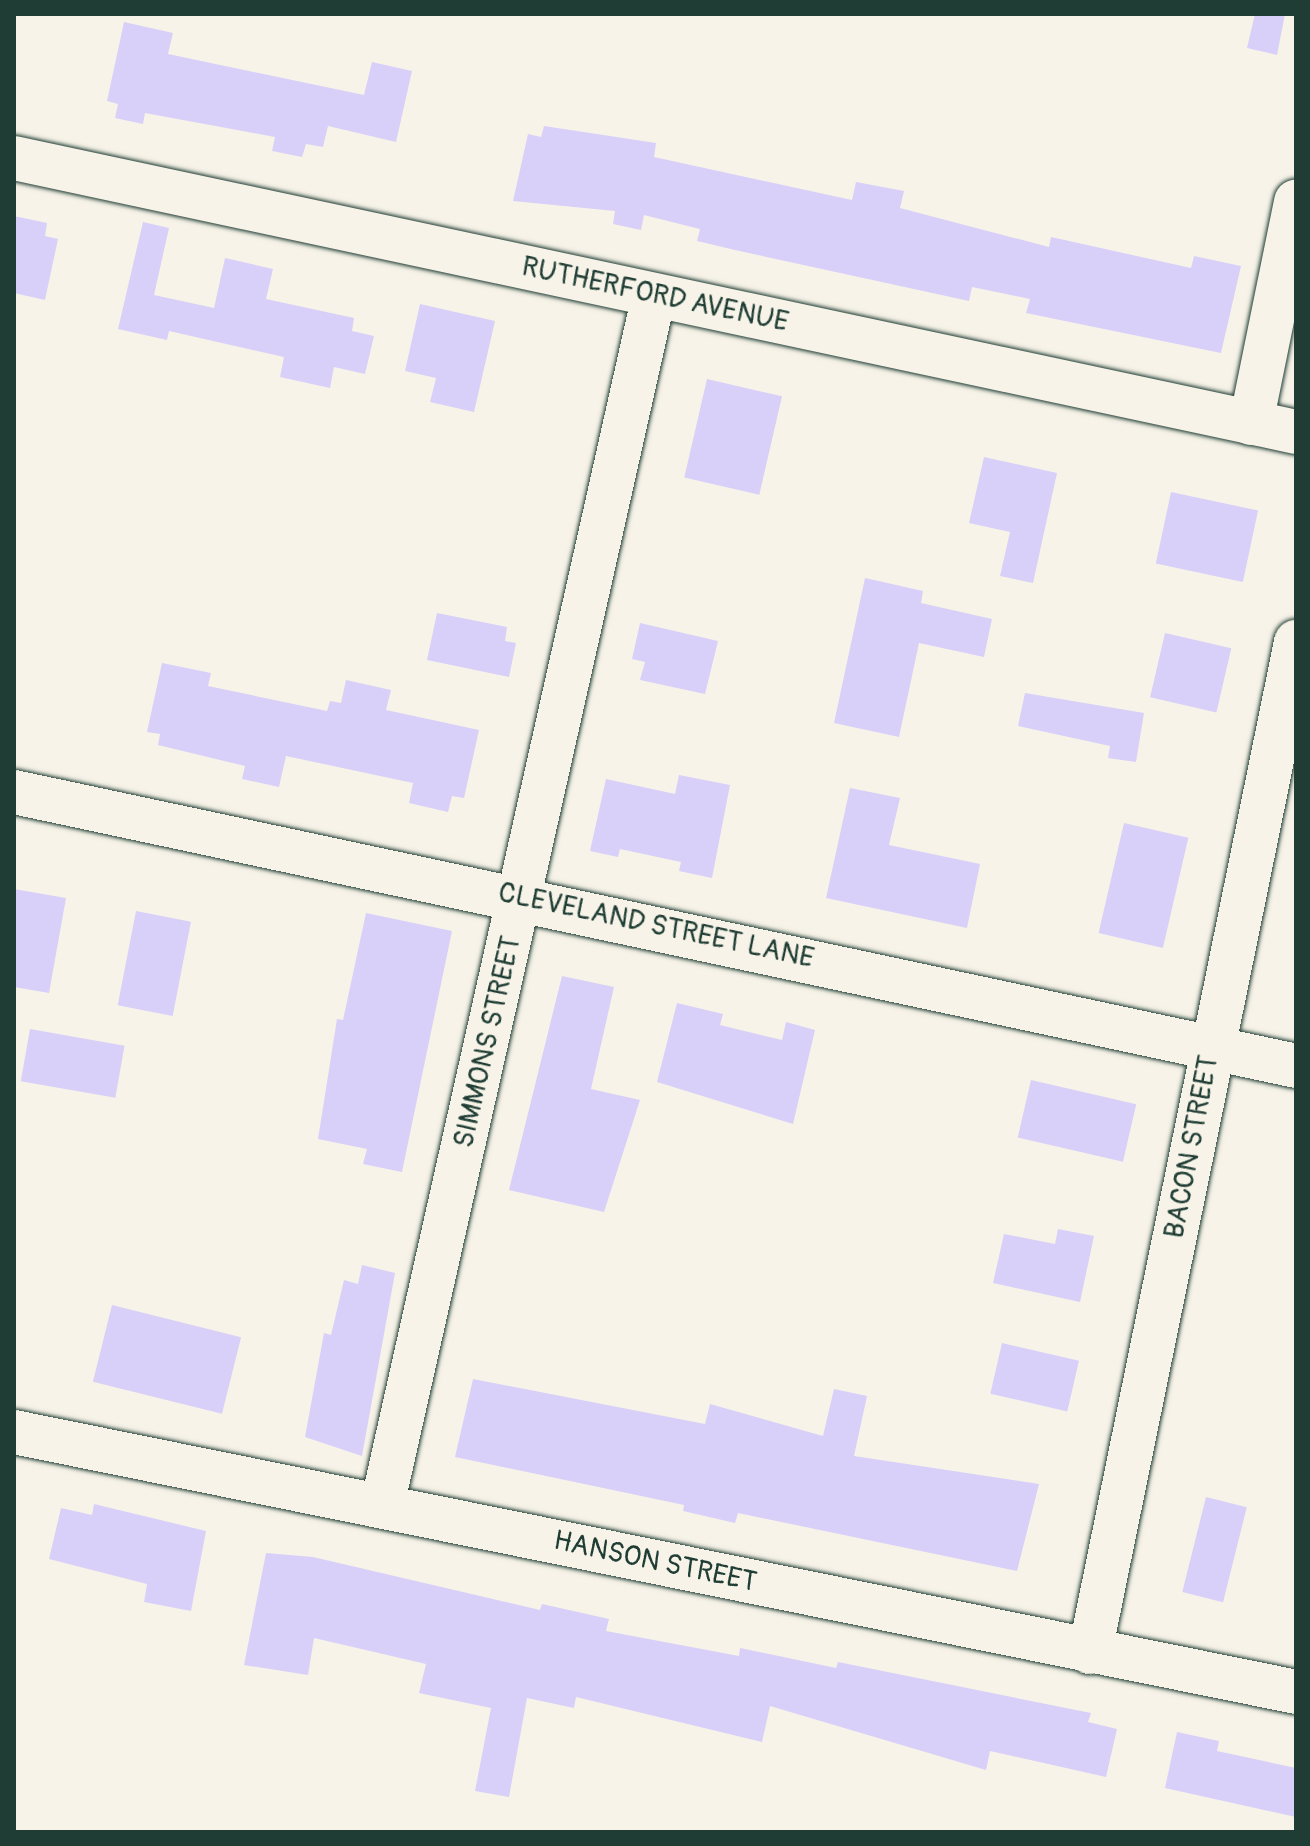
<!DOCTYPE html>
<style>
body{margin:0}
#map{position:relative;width:1310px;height:1846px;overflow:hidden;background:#f7f3e8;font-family:Pangolin,sans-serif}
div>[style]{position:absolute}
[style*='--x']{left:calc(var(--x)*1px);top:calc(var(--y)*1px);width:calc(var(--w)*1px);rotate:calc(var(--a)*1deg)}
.building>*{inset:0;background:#d8d0f8;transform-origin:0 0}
.roads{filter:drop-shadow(0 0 2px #1f3d34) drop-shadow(0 0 2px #1f3d34)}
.minor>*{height:44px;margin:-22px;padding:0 22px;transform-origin:22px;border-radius:22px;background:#f7f3e8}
span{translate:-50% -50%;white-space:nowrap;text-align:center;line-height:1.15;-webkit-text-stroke:6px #f7f3e8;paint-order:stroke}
.street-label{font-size:28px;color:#1f3d34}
.frame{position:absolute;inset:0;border:16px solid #1f3d34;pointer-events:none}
</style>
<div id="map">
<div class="building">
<div style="clip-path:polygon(1255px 14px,1285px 14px,1277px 55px,1247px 48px)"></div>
<div style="clip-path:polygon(124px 22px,173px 33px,168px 54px,364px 95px,372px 62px,412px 71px,396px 142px,328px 126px,323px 147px,306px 144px,302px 157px,272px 151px,275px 137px,145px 113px,143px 124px,115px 118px,118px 104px,107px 101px)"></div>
<div style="clip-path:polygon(544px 126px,656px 143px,654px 157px,852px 200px,856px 182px,904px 191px,900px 208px,1049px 247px,1051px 237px,1191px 268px,1194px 256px,1241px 266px,1221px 353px,1026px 313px,1030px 299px,972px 287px,969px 301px,735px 250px,697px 241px,700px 229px,644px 215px,641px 230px,613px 224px,615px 211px,513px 201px,528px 134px,541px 137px)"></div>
<div style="clip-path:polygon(14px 216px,47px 223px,45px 236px,58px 239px,45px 300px,14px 293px)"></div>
<div style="clip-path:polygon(143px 222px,169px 228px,154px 295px,214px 308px,225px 258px,273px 269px,266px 299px,354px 318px,352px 331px,374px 336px,365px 374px,334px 367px,330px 388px,280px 377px,284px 357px,169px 331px,167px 340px,118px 329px)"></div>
<div style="clip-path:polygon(420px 304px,495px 321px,474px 412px,430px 402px,436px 378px,405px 371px)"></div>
<div style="left:707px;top:379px;width:77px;height:101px;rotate:13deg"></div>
<div style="clip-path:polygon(984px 457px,1057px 473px,1033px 583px,1000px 576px,1010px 532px,969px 523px)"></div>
<div style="left:1171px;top:492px;width:89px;height:73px;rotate:12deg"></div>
<div style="clip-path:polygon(865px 578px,923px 591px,921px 603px,992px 619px,984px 657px,919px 643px,899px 737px,834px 723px)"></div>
<div style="clip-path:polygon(437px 613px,507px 627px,505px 641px,516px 643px,509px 677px,427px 660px)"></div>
<div style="clip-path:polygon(640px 623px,718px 641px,705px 694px,640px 680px,645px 662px,632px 659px)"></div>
<div style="left:1165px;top:633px;width:68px;height:66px;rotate:13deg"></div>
<div style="clip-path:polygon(162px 663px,211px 673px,208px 686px,327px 711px,330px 701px,341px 703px,346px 680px,391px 690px,386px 710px,479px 730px,464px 798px,452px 796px,448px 812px,409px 803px,413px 783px,286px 756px,279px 787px,242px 779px,245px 766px,158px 745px,160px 734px,147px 732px)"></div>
<div style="clip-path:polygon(1025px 693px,1144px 713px,1136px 762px,1108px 758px,1110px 746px,1018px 726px)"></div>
<div style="clip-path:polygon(679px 775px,730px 785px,712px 878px,679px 871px,681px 862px,620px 849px,618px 857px,590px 851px,606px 779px,675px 794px)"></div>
<div style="clip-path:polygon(850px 788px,900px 798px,889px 845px,980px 864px,967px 928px,826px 898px)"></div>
<div style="left:1124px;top:823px;width:66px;height:113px;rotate:13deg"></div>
<div style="clip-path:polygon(14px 889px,66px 898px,49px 993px,14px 987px)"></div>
<div style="left:136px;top:911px;width:56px;height:96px;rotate:11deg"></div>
<div style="clip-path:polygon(366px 913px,452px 931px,402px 1172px,363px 1164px,367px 1149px,318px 1139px,337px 1019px,343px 1020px)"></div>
<div style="clip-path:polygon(562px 976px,614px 987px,591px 1089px,640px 1100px,604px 1212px,509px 1190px)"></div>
<div style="clip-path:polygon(677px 1003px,723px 1014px,720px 1025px,782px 1040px,786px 1022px,815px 1030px,793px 1124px,657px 1082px)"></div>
<div style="left:30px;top:1029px;width:96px;height:53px;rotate:10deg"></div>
<div style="left:1031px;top:1080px;width:108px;height:59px;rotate:13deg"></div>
<div style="clip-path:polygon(1058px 1229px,1094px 1236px,1080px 1302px,993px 1283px,1004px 1234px,1055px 1244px)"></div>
<div style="clip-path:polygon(362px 1265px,395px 1273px,362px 1456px,305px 1437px,324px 1333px,331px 1335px,344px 1280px,358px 1284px)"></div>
<div style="left:112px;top:1305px;width:133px;height:79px;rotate:14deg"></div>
<div style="left:1002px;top:1343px;width:79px;height:52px;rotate:13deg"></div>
<div style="clip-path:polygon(473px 1379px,705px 1424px,710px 1404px,823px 1436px,834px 1389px,867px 1396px,854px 1456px,1039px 1484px,1017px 1571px,738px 1513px,735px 1523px,683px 1511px,684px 1505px,455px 1457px)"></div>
<div style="left:1206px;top:1497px;width:42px;height:98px;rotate:14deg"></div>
<div style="clip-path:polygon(94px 1504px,206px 1531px,191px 1611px,144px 1602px,147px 1584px,49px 1559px,61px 1508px,92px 1515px)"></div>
<div style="clip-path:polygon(266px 1553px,313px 1557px,540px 1610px,542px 1604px,609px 1619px,606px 1631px,739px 1656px,740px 1648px,836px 1668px,838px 1662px,1091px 1713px,1088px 1722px,1117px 1729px,1106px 1777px,990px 1751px,986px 1770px,770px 1706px,762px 1742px,576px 1697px,574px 1708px,527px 1698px,509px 1797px,475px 1791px,491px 1708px,419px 1693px,426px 1664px,314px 1638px,308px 1675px,244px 1665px)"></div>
<div style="clip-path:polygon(1177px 1732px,1219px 1741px,1217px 1751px,1296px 1768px,1296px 1817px,1165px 1788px)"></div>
</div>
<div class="roads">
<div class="minor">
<div style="--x:14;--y:158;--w:1311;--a:12.06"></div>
<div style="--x:1251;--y:423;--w:226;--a:-78.5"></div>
<div style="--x:14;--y:792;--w:1311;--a:12.06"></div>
<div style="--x:14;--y:1432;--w:1308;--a:11.46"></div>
<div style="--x:382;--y:1506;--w:1241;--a:-77.34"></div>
<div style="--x:1090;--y:1652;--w:1031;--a:-78.47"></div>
</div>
</div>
<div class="street-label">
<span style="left:655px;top:295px;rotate:12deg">RUTHERFORD AVENUE</span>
<span style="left:656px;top:926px;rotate:12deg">CLEVELAND STREET LANE</span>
<span style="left:488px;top:1042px;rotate:-77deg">SIMMONS STREET</span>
<span style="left:1192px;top:1147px;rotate:-79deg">BACON STREET</span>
<span style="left:655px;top:1562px;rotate:12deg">HANSON STREET</span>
</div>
<div class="frame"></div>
</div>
